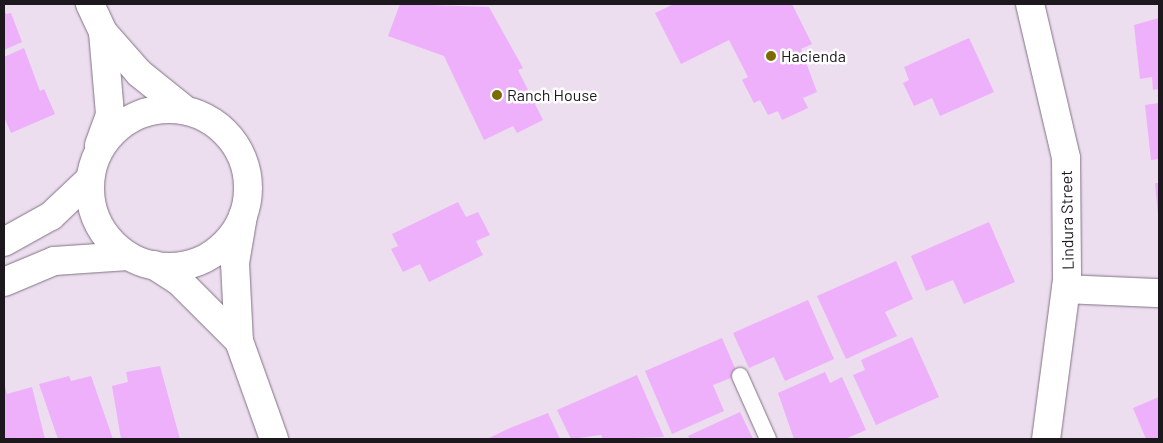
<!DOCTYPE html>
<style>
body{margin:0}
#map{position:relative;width:1163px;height:443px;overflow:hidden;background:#ecddef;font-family:Barlow,sans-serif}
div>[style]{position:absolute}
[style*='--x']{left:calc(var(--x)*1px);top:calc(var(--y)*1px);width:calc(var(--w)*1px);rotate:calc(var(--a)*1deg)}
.building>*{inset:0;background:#eeb0fa}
.roads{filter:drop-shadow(0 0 1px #807383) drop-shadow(0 0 1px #807383)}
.service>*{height:16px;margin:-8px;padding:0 8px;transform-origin:8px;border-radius:8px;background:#fff}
.minor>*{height:28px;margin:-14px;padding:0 14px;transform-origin:14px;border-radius:14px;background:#fff}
.tertiary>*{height:28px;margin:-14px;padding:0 14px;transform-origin:14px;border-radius:14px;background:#fff}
.tertiary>.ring{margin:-14px;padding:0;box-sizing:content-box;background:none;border:28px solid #fff;border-radius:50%}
.dots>*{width:14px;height:14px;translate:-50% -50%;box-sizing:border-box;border:2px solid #fff;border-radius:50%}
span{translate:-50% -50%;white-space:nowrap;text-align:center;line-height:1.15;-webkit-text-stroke:5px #fff;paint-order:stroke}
.poi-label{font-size:16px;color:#1d181e}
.left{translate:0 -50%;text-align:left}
.street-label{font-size:16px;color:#1d181e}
.frame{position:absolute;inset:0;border:5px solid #1d181e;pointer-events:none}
</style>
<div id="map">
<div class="building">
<div style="clip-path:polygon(400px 4px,489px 7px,523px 68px,518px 70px,543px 120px,517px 133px,513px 126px,484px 140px,444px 56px,388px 36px)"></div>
<div style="clip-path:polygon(674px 4px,792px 4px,812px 44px,801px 49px,817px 92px,803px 98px,808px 108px,782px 120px,778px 111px,768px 115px,760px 100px,754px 103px,742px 80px,748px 77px,729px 40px,681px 64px,655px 13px)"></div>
<div style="clip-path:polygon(4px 8px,6px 14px,11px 13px,22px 42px,4px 50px)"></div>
<div style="clip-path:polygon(1159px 18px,1159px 89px,1153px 90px,1152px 77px,1140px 79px,1134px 25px)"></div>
<div style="clip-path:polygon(969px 38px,994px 92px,940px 116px,932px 98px,914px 106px,903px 83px,909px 80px,904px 67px)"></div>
<div style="clip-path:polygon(24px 48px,40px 91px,44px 89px,55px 114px,11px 133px,4px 117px,4px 57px)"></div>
<div style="clip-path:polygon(1159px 103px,1159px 159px,1151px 160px,1145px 105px)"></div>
<div style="clip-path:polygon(1155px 183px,1159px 183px,1159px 216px,1158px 216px)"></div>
<div style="clip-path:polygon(458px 202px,466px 217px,478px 212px,490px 235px,476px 241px,483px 255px,429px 282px,420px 264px,403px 272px,391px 249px,398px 246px,392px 234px)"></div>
<div style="clip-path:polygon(989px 222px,1015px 282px,964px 304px,953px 280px,926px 291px,911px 256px)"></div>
<div style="clip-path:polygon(896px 261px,913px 299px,885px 312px,897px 336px,846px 359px,817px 296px)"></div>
<div style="clip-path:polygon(808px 300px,834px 359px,785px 381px,774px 357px,749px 368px,733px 333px)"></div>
<div style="clip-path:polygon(912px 337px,939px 397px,876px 425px,853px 375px,865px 370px,861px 360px)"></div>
<div style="clip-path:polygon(722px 338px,738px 375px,713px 385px,724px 411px,672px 434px,645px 371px)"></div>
<div style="clip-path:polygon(160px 366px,180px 439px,121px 439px,112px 386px,128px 382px,126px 372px)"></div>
<div style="clip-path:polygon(825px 372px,830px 383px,842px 377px,866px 430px,845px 439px,794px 439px,778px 393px)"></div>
<div style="clip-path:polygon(637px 375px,664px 437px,603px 439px,601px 435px,571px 439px,557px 410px)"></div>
<div style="clip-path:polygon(69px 376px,71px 381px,91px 376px,113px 439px,58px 439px,39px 384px)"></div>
<div style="clip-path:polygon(4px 383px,7px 394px,32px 387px,45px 439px,4px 439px)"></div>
<div style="clip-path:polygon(1159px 397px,1159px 439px,1146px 439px,1133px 408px)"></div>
<div style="clip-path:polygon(740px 412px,753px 439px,690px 439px,688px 436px)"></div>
<div style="clip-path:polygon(548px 413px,560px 439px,487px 439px,510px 428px)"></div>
</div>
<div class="roads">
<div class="service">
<div style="--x:740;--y:376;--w:69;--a:66"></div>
</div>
<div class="minor">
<div style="--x:1030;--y:4;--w:158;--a:76.8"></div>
<div style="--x:1066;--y:158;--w:122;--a:89.5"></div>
<div style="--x:1067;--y:280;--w:160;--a:97.5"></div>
<div style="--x:243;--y:216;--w:48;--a:99.7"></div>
<div style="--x:235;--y:263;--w:78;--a:87.1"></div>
<div style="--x:239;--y:341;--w:104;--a:70.3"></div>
<div style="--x:154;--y:265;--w:30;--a:33"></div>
<div style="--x:179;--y:281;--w:85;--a:45"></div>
<div style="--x:1066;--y:289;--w:93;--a:2.5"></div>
</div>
<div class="tertiary">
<div style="--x:90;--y:4;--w:31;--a:65"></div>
<div style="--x:103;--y:32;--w:55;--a:48.7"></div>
<div style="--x:139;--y:73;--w:59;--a:38.8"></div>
<div class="ring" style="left:90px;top:109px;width:130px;height:130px"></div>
<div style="--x:99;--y:145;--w:33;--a:-70"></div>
<div style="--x:110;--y:114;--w:82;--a:-94.9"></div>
<div style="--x:4;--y:242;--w:54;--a:-29"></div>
<div style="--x:51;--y:216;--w:54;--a:-43.5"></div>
<div style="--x:4;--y:282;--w:54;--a:-22.8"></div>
<div style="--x:54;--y:261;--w:74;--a:-3.9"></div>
</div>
</div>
<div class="dots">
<div style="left:771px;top:56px;background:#7d6a02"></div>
<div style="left:497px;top:95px;background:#7d6a02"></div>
</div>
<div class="poi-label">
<span class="left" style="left:781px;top:56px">Hacienda</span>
<span class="left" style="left:507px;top:95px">Ranch House</span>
</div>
<div class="street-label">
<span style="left:1067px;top:220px;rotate:-91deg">Lindura Street</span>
</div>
<div class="frame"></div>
</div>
